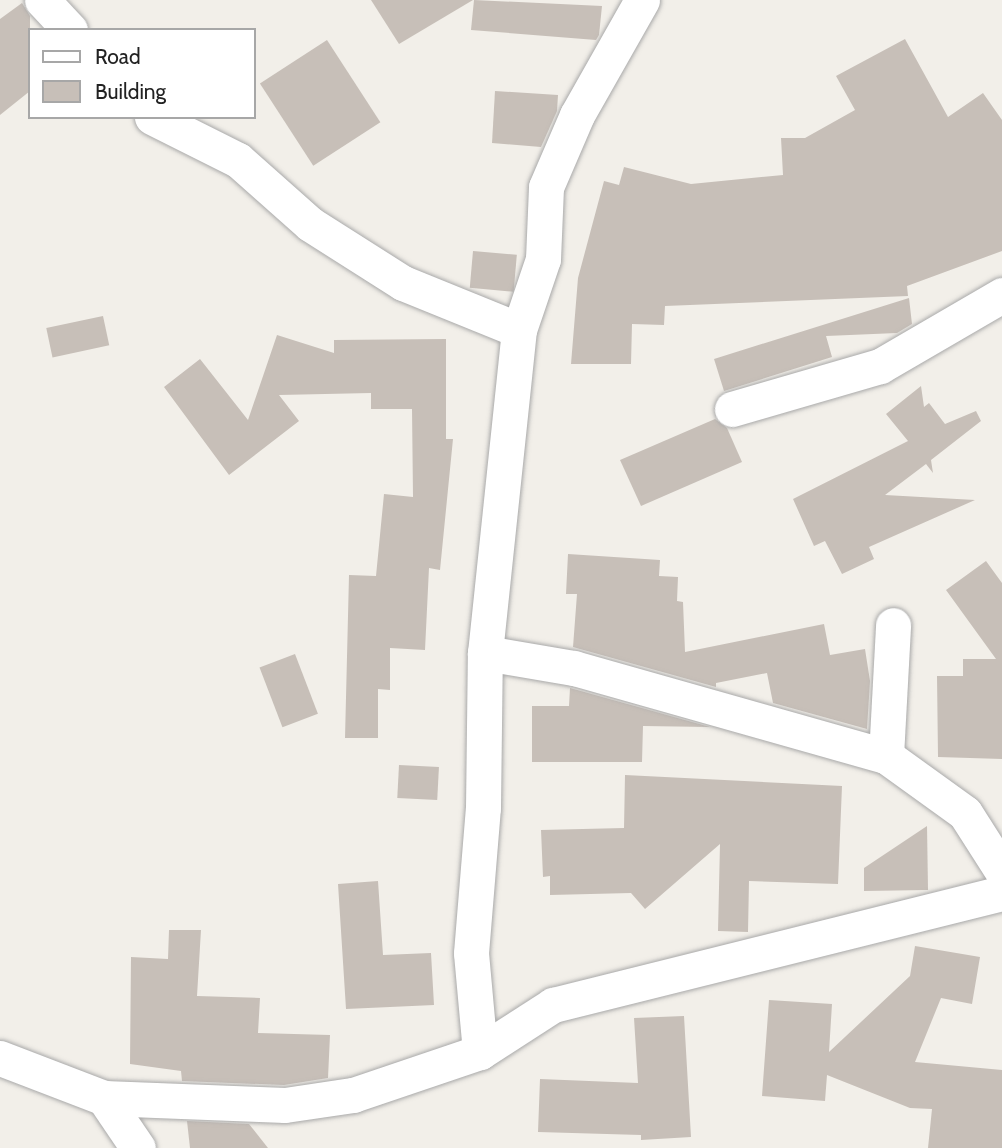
<!DOCTYPE html>
<style>
body{margin:0}
#map{position:relative;width:1002px;height:1148px;overflow:hidden;background:#f2efe9;font-family:Cabin,sans-serif}
div>[style]{position:absolute}
[style*='--x']{left:calc(var(--x)*1px);top:calc(var(--y)*1px);width:calc(var(--w)*1px);rotate:calc(var(--a)*1deg)}
.building>*{inset:0;background:#c7bfb8;transform-origin:0 0}
.roads{filter:drop-shadow(0 0 2px #a9a9a9) drop-shadow(0 0 2px #a9a9a9)}
.street>*{height:35px;margin:-17.5px;padding:0 17.5px;transform-origin:17.5px;border-radius:17.5px;background:#fff}
span{translate:-50% -50%;white-space:nowrap;text-align:center;line-height:1.15;-webkit-text-stroke:5px #fff;paint-order:stroke}
.legend{position:absolute;left:28px;top:28px;width:228px;height:91px;box-sizing:border-box;background:#fff;border:2px solid #a7a7a7;margin:0;padding:9px 12px;list-style:none;font-size:21px;color:#222}
.legend li{display:flex;align-items:center;gap:14px;height:35px}
.legend b{width:35px;border:2px solid #a7a7a7}
</style>
<div id="map">
<div class="building">
<div style="clip-path:polygon(371px 0,473px 0,399px 44px)"></div>
<div style="clip-path:polygon(474px 0,602px 6px,599px 35px,596px 40px,471px 30px)"></div>
<div style="clip-path:polygon(22px 3px,30px 16px,30px 91px,0 115px,0 19px)"></div>
<div style="clip-path:polygon(905px 39px,948px 117px,983px 93px,1002px 120px,1002px 251px,907px 286px,908px 296px,665px 306px,664px 325px,632px 324px,631px 364px,571px 364px,578px 278px,604px 181px,619px 185px,624px 167px,691px 184px,783px 175px,781px 138px,805px 138px,855px 110px,836px 76px)"></div>
<div style="left:327px;top:40px;width:98px;height:80px;rotate:57deg"></div>
<div style="clip-path:polygon(495px 91px,558px 95px,557px 111px,541px 147px,492px 143px)"></div>
<div style="left:473px;top:251px;width:44px;height:37px;rotate:5deg"></div>
<div style="clip-path:polygon(909px 298px,912px 324px,897px 333px,826px 336px,832px 357px,724px 391px,714px 359px)"></div>
<div style="left:103px;top:316px;width:30px;height:58px;rotate:78deg"></div>
<div style="clip-path:polygon(277px 335px,334px 353px,334px 340px,446px 339px,446px 439px,453px 439px,440px 570px,429px 568px,425px 650px,390px 648px,390px 690px,378px 689px,378px 738px,345px 738px,349px 575px,376px 576px,384px 494px,413px 497px,412px 409px,371px 409px,371px 393px,279px 395px,299px 421px,229px 475px,164px 387px,200px 359px,248px 420px)"></div>
<div style="clip-path:polygon(921px 386px,924px 407px,929px 403px,945px 424px,976px 411px,981px 421px,931px 460px,933px 473px,926px 464px,885px 495px,975px 500px,869px 547px,874px 559px,842px 574px,825px 541px,814px 546px,793px 499px,908px 441px,886px 414px)"></div>
<div style="clip-path:polygon(715px 419px,727px 428px,742px 462px,641px 506px,620px 460px)"></div>
<div style="clip-path:polygon(568px 554px,660px 560px,659px 576px,678px 577px,677px 601px,683px 602px,685px 652px,824px 624px,830px 655px,865px 649px,870px 681px,867px 729px,773px 703px,767px 673px,716px 683px,716px 687px,573px 647px,577px 594px,566px 594px)"></div>
<div style="clip-path:polygon(986px 561px,1002px 583px,1002px 759px,938px 757px,937px 676px,963px 676px,963px 659px,996px 659px,946px 590px)"></div>
<div style="left:295px;top:654px;width:64px;height:38px;rotate:69deg"></div>
<div style="clip-path:polygon(570px 688px,710px 727px,643px 726px,642px 762px,532px 762px,532px 706px,569px 706px)"></div>
<div style="left:399px;top:765px;width:40px;height:33px;rotate:3deg"></div>
<div style="clip-path:polygon(625px 775px,842px 786px,838px 884px,749px 881px,748px 932px,718px 931px,720px 844px,645px 909px,631px 893px,550px 895px,550px 876px,543px 877px,541px 830px,624px 828px)"></div>
<div style="clip-path:polygon(927px 826px,928px 890px,864px 891px,864px 868px)"></div>
<div style="clip-path:polygon(378px 881px,383px 955px,431px 953px,434px 1005px,346px 1009px,338px 884px)"></div>
<div style="clip-path:polygon(169px 930px,201px 930px,197px 996px,260px 998px,258px 1033px,330px 1035px,328px 1078px,284px 1085px,182px 1081px,181px 1071px,130px 1064px,131px 957px,168px 959px)"></div>
<div style="clip-path:polygon(915px 946px,980px 957px,972px 1004px,941px 998px,915px 1062px,1002px 1070px,1002px 1148px,928px 1148px,932px 1109px,910px 1108px,827px 1075px,825px 1101px,762px 1096px,769px 1000px,832px 1004px,829px 1052px,910px 976px)"></div>
<div style="clip-path:polygon(684px 1016px,691px 1137px,641px 1140px,641px 1135px,538px 1132px,540px 1079px,638px 1083px,634px 1018px)"></div>
<div style="clip-path:polygon(187px 1121px,249px 1124px,268px 1148px,190px 1148px)"></div>
</div>
<div class="roads">
<div class="street">
<div style="--x:42;--y:0;--w:41;--a:47"></div>
<div style="--x:152;--y:117;--w:96;--a:26.6"></div>
<div style="--x:238;--y:160;--w:96;--a:41.6"></div>
<div style="--x:310;--y:224;--w:110;--a:32.4"></div>
<div style="--x:403;--y:283;--w:125;--a:22.1"></div>
<div style="--x:732;--y:409;--w:154;--a:-16.2"></div>
<div style="--x:880;--y:366;--w:141;--a:-30.2"></div>
<div style="--x:485;--y:653;--w:90;--a:9.6"></div>
<div style="--x:574;--y:668;--w:324;--a:15.8"></div>
<div style="--x:886;--y:756;--w:97;--a:35.8"></div>
<div style="--x:965;--y:813;--w:69;--a:57.5"></div>
<div style="--x:886;--y:756;--w:131;--a:-86.9"></div>
<div style="--x:480;--y:1052;--w:99;--a:-95.2"></div>
<div style="--x:471;--y:953;--w:145;--a:-85.3"></div>
<div style="--x:483;--y:808;--w:155;--a:-89.3"></div>
<div style="--x:485;--y:653;--w:325;--a:-84"></div>
<div style="--x:519;--y:330;--w:75;--a:-71.3"></div>
<div style="--x:543;--y:259;--w:72;--a:-87.6"></div>
<div style="--x:546;--y:187;--w:78;--a:-66.7"></div>
<div style="--x:577;--y:115;--w:132;--a:-60.5"></div>
<div style="--x:0;--y:1058;--w:111;--a:21"></div>
<div style="--x:104;--y:1098;--w:181;--a:2.2"></div>
<div style="--x:285;--y:1105;--w:69;--a:-8.4"></div>
<div style="--x:353;--y:1095;--w:134;--a:-18.7"></div>
<div style="--x:480;--y:1052;--w:87;--a:-32.8"></div>
<div style="--x:553;--y:1005;--w:463;--a:-14"></div>
<div style="--x:104;--y:1098;--w:60;--a:55.8"></div>
</div>
</div>
<ul class="legend">
<li><b style="height:9px;background:#fff"></b>Road</li>
<li><b style="height:19px;background:#c7bfb8"></b>Building</li>
</ul>
</div>
